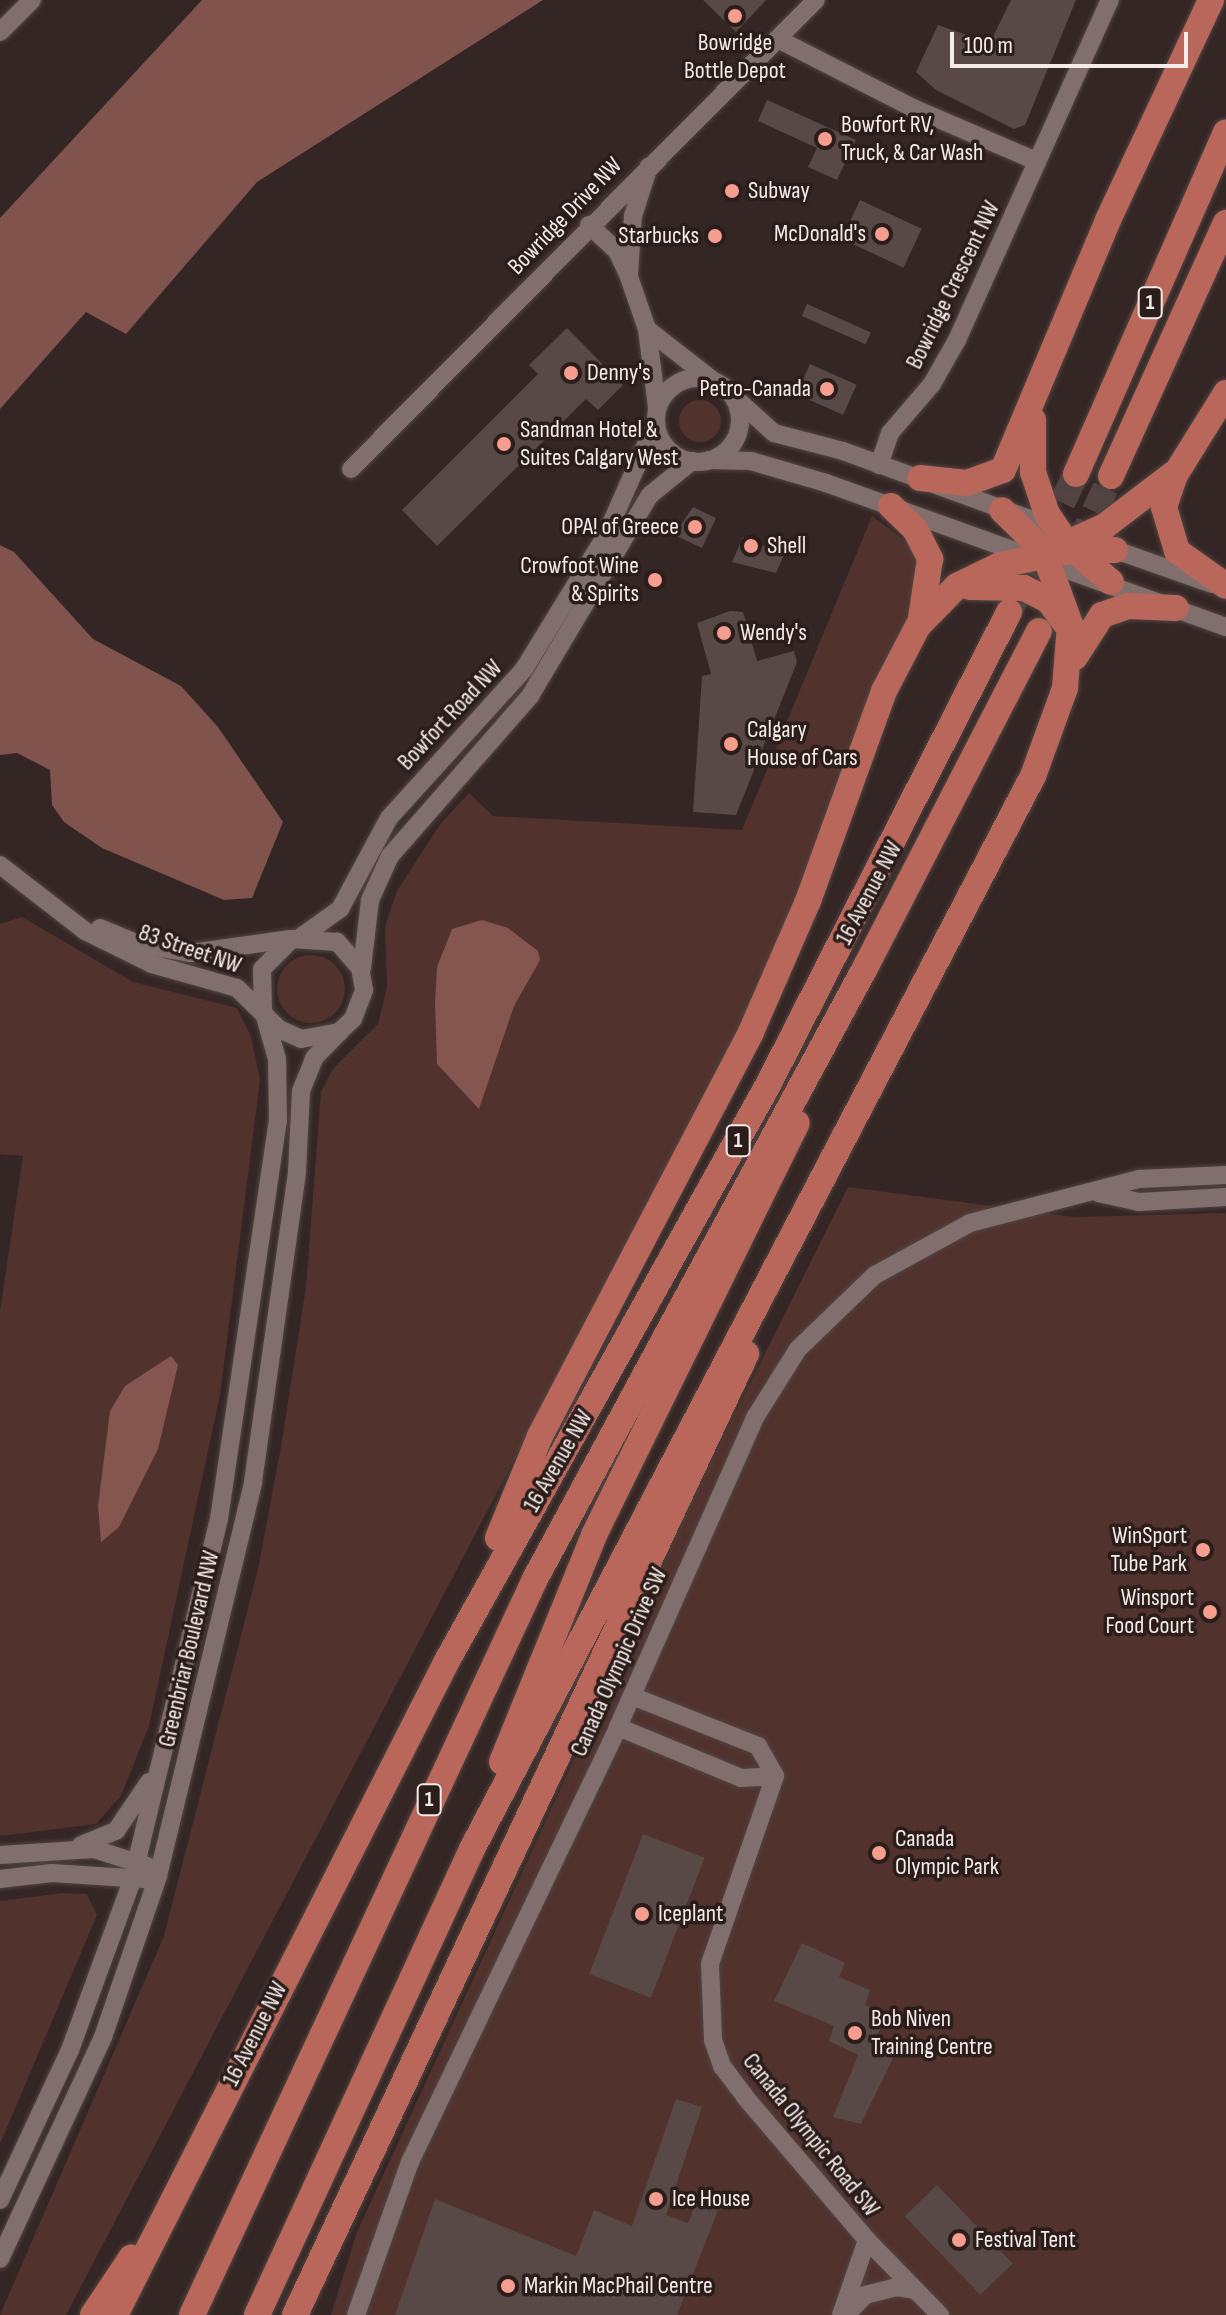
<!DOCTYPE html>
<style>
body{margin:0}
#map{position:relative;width:1226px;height:2315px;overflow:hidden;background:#342624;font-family:"Sofia Sans Condensed",sans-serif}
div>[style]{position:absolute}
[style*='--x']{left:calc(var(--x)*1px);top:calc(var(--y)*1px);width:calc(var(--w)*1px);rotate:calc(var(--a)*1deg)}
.green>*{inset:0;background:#51322d}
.round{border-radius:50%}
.forest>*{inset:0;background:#80534c}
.water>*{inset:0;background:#84564f}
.building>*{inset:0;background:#584946;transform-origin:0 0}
.highway-tunnel>*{height:26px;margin-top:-13px;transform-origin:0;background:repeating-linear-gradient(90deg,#514442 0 26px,transparent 0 39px)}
.roads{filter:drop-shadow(0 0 2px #504442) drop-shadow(0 0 2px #504442)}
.minor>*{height:18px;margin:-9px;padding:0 9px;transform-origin:9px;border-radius:9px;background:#806f6c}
.minor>.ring{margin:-9px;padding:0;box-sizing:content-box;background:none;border:18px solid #806f6c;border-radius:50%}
.highway>*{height:26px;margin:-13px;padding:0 13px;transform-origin:13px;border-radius:13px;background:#b9675b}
.dots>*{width:22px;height:22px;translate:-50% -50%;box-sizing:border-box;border:4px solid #2a1d1a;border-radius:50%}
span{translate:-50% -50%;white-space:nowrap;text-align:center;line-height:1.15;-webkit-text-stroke:7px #2a1d1a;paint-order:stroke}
.shield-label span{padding:2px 6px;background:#2a1d1a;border:2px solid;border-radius:6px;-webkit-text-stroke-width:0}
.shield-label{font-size:22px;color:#f5ebe9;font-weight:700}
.poi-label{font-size:24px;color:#f5ebe9}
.left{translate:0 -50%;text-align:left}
.right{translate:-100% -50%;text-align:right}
.street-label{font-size:24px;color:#f5ebe9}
.scale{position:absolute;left:950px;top:32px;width:238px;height:36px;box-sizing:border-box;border:4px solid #f5ebe9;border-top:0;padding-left:10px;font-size:24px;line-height:28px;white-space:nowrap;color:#f5ebe9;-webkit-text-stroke:6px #2a1d1a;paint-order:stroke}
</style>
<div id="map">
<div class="green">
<div class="round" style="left:679px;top:400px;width:42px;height:42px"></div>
<div style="clip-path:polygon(872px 516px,918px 550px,922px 598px,874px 696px,748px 1014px,66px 2315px,0 2315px,164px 1936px,258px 1569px,281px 1447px,306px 1287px,321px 1092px,332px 1070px,378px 1024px,387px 987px,385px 927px,397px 891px,441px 823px,469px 793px,493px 816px,742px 830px)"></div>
<div style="clip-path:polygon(22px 917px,133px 982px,237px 1008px,251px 1036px,260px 1080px,220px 1395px,149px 1726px,121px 1796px,96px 1824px,0 1836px,0 1311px,23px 1156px,0 1154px,0 924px)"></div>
<div class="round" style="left:277px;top:955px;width:68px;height:68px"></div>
<div style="clip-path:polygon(848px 1187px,1075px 1217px,1226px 1213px,1226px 2315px,331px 2315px,357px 2232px,705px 1474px)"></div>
<div style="clip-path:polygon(63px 1893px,87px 1894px,97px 1915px,0 2144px,0 1901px)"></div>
</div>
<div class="forest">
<div style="clip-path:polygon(202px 0,543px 0,257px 182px,126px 334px,86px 312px,0 409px,0 218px)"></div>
<div style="clip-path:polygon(0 545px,14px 552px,93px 639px,181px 686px,218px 727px,283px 822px,252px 898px,224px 900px,102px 848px,64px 822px,52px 805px,50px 770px,17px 753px,0 755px)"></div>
</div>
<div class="water">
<div style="clip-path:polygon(482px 920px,508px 928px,538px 951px,540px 960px,514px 1006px,479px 1109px,437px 1064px,435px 1003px,437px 967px,452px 929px)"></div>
<div style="clip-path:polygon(171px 1356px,178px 1365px,158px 1449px,119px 1527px,101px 1542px,98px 1506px,110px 1411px,125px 1386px)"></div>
</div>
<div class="building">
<div style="clip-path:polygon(703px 0,766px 0,736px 32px)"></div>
<div style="clip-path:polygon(1011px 0,1076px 0,1025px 125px,1014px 129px,936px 90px,916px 72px,938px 25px,990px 43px)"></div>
<div style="clip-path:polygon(767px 100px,856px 140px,837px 180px,808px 167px,817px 148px,758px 121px)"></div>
<div style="left:860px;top:200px;width:68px;height:43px;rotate:25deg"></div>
<div style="left:807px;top:304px;width:70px;height:13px;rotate:24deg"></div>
<div style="clip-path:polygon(567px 328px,623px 385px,598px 410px,586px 399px,437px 546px,402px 510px,538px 374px,529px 365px)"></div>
<div style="left:810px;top:364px;width:51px;height:33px;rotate:24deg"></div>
<div style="clip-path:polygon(693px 507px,716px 518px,702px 548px,674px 535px)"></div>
<div style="clip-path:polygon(743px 537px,784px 555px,776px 573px,732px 562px)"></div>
<div style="clip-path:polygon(730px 611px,743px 612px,757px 661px,794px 651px,797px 662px,736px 815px,693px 812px,702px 676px,711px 674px,697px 623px)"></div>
<div style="left:643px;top:1834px;width:66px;height:150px;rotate:21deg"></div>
<div style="clip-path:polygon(802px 1943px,845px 1963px,839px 1977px,870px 1990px,865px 2005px,887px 2015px,875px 2039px,898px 2048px,861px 2124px,833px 2117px,858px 2055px,829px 2041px,834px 2026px,774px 2001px)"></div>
<div style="clip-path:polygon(676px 2099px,702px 2107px,666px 2215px,688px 2223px,698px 2197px,720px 2205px,677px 2315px,395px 2315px,435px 2199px,576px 2256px,594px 2210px,632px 2226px)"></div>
<div style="left:937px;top:2185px;width:109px;height:45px;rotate:46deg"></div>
</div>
<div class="highway-tunnel">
<div style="--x:1078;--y:547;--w:78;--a:-65.1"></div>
<div style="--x:1011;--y:608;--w:149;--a:-64.1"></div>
</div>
<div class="roads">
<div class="minor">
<div style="--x:0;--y:32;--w:45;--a:-45"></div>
<div style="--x:778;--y:39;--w:152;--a:27.1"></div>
<div style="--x:913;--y:108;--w:134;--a:23.3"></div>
<div style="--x:589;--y:225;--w:38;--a:43"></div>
<div style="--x:617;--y:251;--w:29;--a:65"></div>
<div style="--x:629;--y:277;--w:55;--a:70.9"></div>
<div style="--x:647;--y:329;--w:79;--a:82.7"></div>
<div style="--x:629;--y:274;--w:58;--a:-86.1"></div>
<div style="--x:633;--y:216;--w:52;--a:-72.3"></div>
<div style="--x:647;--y:329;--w:81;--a:38"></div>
<div class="ring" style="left:656px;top:378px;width:66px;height:66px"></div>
<div style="--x:733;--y:396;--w:55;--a:42.1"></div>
<div style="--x:774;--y:433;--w:71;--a:14.6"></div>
<div style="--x:843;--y:451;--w:228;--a:20"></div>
<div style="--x:709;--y:460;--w:42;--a:1.4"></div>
<div style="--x:751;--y:461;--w:78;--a:16.3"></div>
<div style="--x:826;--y:483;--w:425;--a:19.8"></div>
<div style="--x:879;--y:465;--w:34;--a:-71"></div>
<div style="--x:890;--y:433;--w:65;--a:-49.4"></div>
<div style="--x:932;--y:384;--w:51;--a:-60.4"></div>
<div style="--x:957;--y:340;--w:373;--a:-65.8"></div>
<div style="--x:351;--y:469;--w:660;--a:-45.25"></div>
<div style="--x:1104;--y:546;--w:114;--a:19.4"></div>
<div style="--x:0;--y:865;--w:108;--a:37.8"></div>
<div style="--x:85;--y:931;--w:75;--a:26.2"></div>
<div style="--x:152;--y:964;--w:88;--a:15.8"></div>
<div style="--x:237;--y:988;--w:59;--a:44.3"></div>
<div style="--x:279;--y:1029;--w:24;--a:24"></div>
<div style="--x:301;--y:1039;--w:39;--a:-10"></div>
<div style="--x:339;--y:1032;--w:19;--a:-43"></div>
<div style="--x:353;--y:1019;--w:31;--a:-69"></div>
<div style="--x:364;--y:990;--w:22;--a:-100"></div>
<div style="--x:360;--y:968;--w:35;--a:-131"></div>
<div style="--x:337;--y:942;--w:45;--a:-176.2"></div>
<div style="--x:292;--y:939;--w:42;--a:135"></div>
<div style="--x:262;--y:969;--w:42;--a:88.6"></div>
<div style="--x:100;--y:928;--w:41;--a:22.8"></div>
<div style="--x:138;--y:944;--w:54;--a:9.6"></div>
<div style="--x:191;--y:953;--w:99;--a:-8.1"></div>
<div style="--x:302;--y:936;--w:47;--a:-35.4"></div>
<div style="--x:340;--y:909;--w:103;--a:-61.7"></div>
<div style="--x:389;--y:818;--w:201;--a:-47.8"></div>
<div style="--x:524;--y:669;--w:157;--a:-58.5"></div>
<div style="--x:606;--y:535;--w:124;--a:-66.1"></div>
<div style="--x:362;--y:968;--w:68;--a:-83.3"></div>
<div style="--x:370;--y:900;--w:48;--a:-65.6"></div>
<div style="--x:390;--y:856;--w:213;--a:-48.8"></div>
<div style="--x:530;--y:696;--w:234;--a:-59.2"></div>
<div style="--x:650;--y:495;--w:54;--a:-39"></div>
<div style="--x:1098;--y:1193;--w:42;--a:12.4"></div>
<div style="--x:1139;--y:1202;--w:87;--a:-3.3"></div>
<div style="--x:632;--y:1696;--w:136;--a:21.6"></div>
<div style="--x:758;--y:1746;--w:34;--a:60"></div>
<div style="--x:618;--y:1727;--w:133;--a:22.5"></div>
<div style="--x:741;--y:1778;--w:34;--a:-3"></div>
<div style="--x:775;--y:1776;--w:199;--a:109.1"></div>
<div style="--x:710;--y:1964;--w:76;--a:87.7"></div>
<div style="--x:713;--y:2040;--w:28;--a:71"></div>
<div style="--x:722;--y:2066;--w:39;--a:53"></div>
<div style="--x:745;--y:2097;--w:188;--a:49.5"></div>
<div style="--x:867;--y:2240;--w:105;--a:45.8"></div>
<div style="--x:81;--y:1845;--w:38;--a:-22"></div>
<div style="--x:116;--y:1831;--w:59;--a:-56"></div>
<div style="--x:0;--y:1855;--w:94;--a:-3.7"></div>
<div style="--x:94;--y:1849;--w:56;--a:17.8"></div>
<div style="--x:0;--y:1879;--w:52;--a:-6.6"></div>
<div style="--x:52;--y:1873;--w:92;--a:3.7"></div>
<div style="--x:0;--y:2200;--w:166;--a:-65"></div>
<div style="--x:70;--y:2050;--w:180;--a:-69.9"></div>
<div style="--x:132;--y:1881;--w:372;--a:-76.5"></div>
<div style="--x:219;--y:1519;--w:402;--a:-81.6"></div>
<div style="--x:278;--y:1121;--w:62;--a:-90.9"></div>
<div style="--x:277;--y:1059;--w:48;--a:-105.8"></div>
<div style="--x:0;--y:2259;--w:245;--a:-65.1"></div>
<div style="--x:103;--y:2037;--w:170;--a:-71.1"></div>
<div style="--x:158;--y:1876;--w:405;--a:-76.4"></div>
<div style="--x:253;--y:1482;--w:314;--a:-81.9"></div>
<div style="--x:297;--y:1171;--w:80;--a:-87.1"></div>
<div style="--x:301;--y:1091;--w:35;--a:-68"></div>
<div style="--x:314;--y:1058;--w:36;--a:-46"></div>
<div style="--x:356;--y:2315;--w:162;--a:-70.6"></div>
<div style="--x:410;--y:2162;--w:482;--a:-64.4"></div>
<div style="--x:618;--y:1727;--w:340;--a:-66.1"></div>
<div style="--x:756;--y:1416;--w:79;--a:-57.9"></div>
<div style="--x:798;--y:1349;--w:107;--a:-43.9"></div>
<div style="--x:875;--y:1275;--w:108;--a:-28.7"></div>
<div style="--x:970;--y:1223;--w:175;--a:-14.6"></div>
<div style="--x:1139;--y:1179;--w:87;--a:-2.6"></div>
<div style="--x:841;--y:2315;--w:79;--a:-70.9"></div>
<div style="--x:846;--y:2315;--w:28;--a:-46"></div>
<div style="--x:865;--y:2295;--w:32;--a:-14"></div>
<div style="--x:896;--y:2287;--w:20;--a:9"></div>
</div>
<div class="highway">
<div style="--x:1226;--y:393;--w:97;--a:121.9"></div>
<div style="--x:1175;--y:475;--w:34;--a:109"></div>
<div style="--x:1164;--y:507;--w:46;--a:73.5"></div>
<div style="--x:1177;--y:551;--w:60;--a:35.5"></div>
<div style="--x:1033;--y:420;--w:52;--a:90"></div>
<div style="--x:1033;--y:472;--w:44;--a:71.6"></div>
<div style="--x:1047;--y:514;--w:36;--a:56"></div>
<div style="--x:1067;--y:544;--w:58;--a:40.8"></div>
<div style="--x:1076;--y:474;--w:373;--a:-66.3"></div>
<div style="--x:1111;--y:476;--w:278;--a:-65.6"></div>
<div style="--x:920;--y:478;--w:47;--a:6.1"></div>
<div style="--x:967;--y:483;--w:38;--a:-20"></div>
<div style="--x:1003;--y:470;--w:271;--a:-67.2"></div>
<div style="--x:1108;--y:220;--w:243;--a:-64.9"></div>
<div style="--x:891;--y:506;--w:33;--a:44"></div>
<div style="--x:915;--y:529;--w:34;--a:63"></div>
<div style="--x:930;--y:559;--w:60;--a:98.7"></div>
<div style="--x:1063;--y:545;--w:46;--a:-24.3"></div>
<div style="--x:1105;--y:526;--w:86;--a:-37.4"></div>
<div style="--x:970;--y:587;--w:54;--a:1.1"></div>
<div style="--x:1024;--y:588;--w:27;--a:27"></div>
<div style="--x:1048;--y:600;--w:30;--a:53"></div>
<div style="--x:1075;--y:657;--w:50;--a:-57.3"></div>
<div style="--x:1102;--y:615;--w:28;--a:-19"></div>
<div style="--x:1128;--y:606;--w:48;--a:2.4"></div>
<div style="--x:498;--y:1538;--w:110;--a:-67.6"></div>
<div style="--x:540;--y:1436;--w:456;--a:-62.4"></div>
<div style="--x:751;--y:1032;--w:143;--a:-66.5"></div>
<div style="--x:808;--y:901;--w:223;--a:-70.1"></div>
<div style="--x:884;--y:691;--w:73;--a:-62.4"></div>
<div style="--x:918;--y:626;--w:56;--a:-45.7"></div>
<div style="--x:957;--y:586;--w:48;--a:-26"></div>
<div style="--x:1000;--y:565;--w:75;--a:-11.6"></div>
<div style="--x:1073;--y:550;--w:42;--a:0"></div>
<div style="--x:502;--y:1762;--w:245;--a:-67.9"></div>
<div style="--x:594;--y:1535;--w:459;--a:-63.8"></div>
<div style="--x:93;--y:2315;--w:69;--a:-56.3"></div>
<div style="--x:115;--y:2315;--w:736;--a:-63.09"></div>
<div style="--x:448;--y:1659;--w:657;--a:-60.86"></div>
<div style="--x:768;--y:1085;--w:531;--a:-63"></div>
<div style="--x:192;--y:2315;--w:812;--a:-65.01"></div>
<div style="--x:535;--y:1579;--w:694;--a:-61.63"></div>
<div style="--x:865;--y:968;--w:379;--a:-62.7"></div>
<div style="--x:257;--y:2315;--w:513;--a:-65.23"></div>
<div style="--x:472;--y:1849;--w:1211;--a:-62.4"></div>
<div style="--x:1033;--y:776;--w:94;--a:-70"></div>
<div style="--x:1065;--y:688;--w:64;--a:-85.5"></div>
<div style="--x:1070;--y:624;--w:79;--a:-110"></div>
<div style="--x:1043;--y:550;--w:57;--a:-135.7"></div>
<div style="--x:295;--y:2315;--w:1062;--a:-64.86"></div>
</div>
</div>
<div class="dots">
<div style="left:735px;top:16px;background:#f59d8f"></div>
<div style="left:825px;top:139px;background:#f59d8f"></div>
<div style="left:732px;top:191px;background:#f59d8f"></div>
<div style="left:882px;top:234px;background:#f59d8f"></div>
<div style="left:715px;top:236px;background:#f59d8f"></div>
<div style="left:571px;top:373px;background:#f59d8f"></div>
<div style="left:827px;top:389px;background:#f59d8f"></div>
<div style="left:504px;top:444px;background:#f59d8f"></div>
<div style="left:695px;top:527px;background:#f59d8f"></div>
<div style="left:751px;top:546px;background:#f59d8f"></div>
<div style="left:655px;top:580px;background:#f59d8f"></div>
<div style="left:724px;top:633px;background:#f59d8f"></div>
<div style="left:731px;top:744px;background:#f59d8f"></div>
<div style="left:1203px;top:1550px;background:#f59d8f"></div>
<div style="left:1210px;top:1612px;background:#f59d8f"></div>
<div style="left:879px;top:1853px;background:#f59d8f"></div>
<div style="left:642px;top:1914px;background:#f59d8f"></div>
<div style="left:855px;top:2033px;background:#f59d8f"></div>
<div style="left:656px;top:2199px;background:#f59d8f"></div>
<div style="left:959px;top:2240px;background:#f59d8f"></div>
<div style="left:508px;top:2286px;background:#f59d8f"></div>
</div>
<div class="shield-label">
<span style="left:1150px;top:303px">1</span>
<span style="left:738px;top:1141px">1</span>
<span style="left:429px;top:1800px">1</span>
</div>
<div class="poi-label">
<span style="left:735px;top:57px">Bowridge<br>Bottle Depot</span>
<span class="left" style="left:841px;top:139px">Bowfort RV,<br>Truck, &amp; Car Wash</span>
<span class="left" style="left:748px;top:191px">Subway</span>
<span class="right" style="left:866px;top:234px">McDonald's</span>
<span class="right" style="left:699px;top:236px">Starbucks</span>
<span class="left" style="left:587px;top:373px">Denny's</span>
<span class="right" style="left:811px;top:389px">Petro-Canada</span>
<span class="left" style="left:520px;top:444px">Sandman Hotel &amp;<br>Suites Calgary West</span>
<span class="right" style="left:679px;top:527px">OPA! of Greece</span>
<span class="left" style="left:767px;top:546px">Shell</span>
<span class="right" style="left:639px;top:580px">Crowfoot Wine<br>&amp; Spirits</span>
<span class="left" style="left:740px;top:633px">Wendy's</span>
<span class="left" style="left:747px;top:744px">Calgary<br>House of Cars</span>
<span class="right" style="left:1187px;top:1550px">WinSport<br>Tube Park</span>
<span class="right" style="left:1194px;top:1612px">Winsport<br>Food Court</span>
<span class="left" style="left:895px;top:1853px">Canada<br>Olympic Park</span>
<span class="left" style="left:658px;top:1914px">Iceplant</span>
<span class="left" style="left:871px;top:2033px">Bob Niven<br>Training Centre</span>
<span class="left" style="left:672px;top:2199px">Ice House</span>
<span class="left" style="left:975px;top:2240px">Festival Tent</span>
<span class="left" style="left:524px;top:2286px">Markin MacPhail Centre</span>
</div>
<div class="street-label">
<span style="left:565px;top:216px;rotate:-46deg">Bowridge Drive NW</span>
<span style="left:953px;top:285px;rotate:-64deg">Bowridge Crescent NW</span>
<span style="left:450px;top:715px;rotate:-47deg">Bowfort Road NW</span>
<span style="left:869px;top:893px;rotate:-62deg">16 Avenue NW</span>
<span style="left:190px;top:949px;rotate:19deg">83 Street NW</span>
<span style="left:558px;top:1461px;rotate:-60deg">16 Avenue NW</span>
<span style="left:189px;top:1649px;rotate:-77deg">Greenbriar Boulevard NW</span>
<span style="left:619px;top:1662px;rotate:-66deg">Canada Olympic Drive SW</span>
<span style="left:255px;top:2034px;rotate:-63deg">16 Avenue NW</span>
<span style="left:811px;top:2135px;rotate:51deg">Canada Olympic Road SW</span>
</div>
<div class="scale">100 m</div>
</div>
